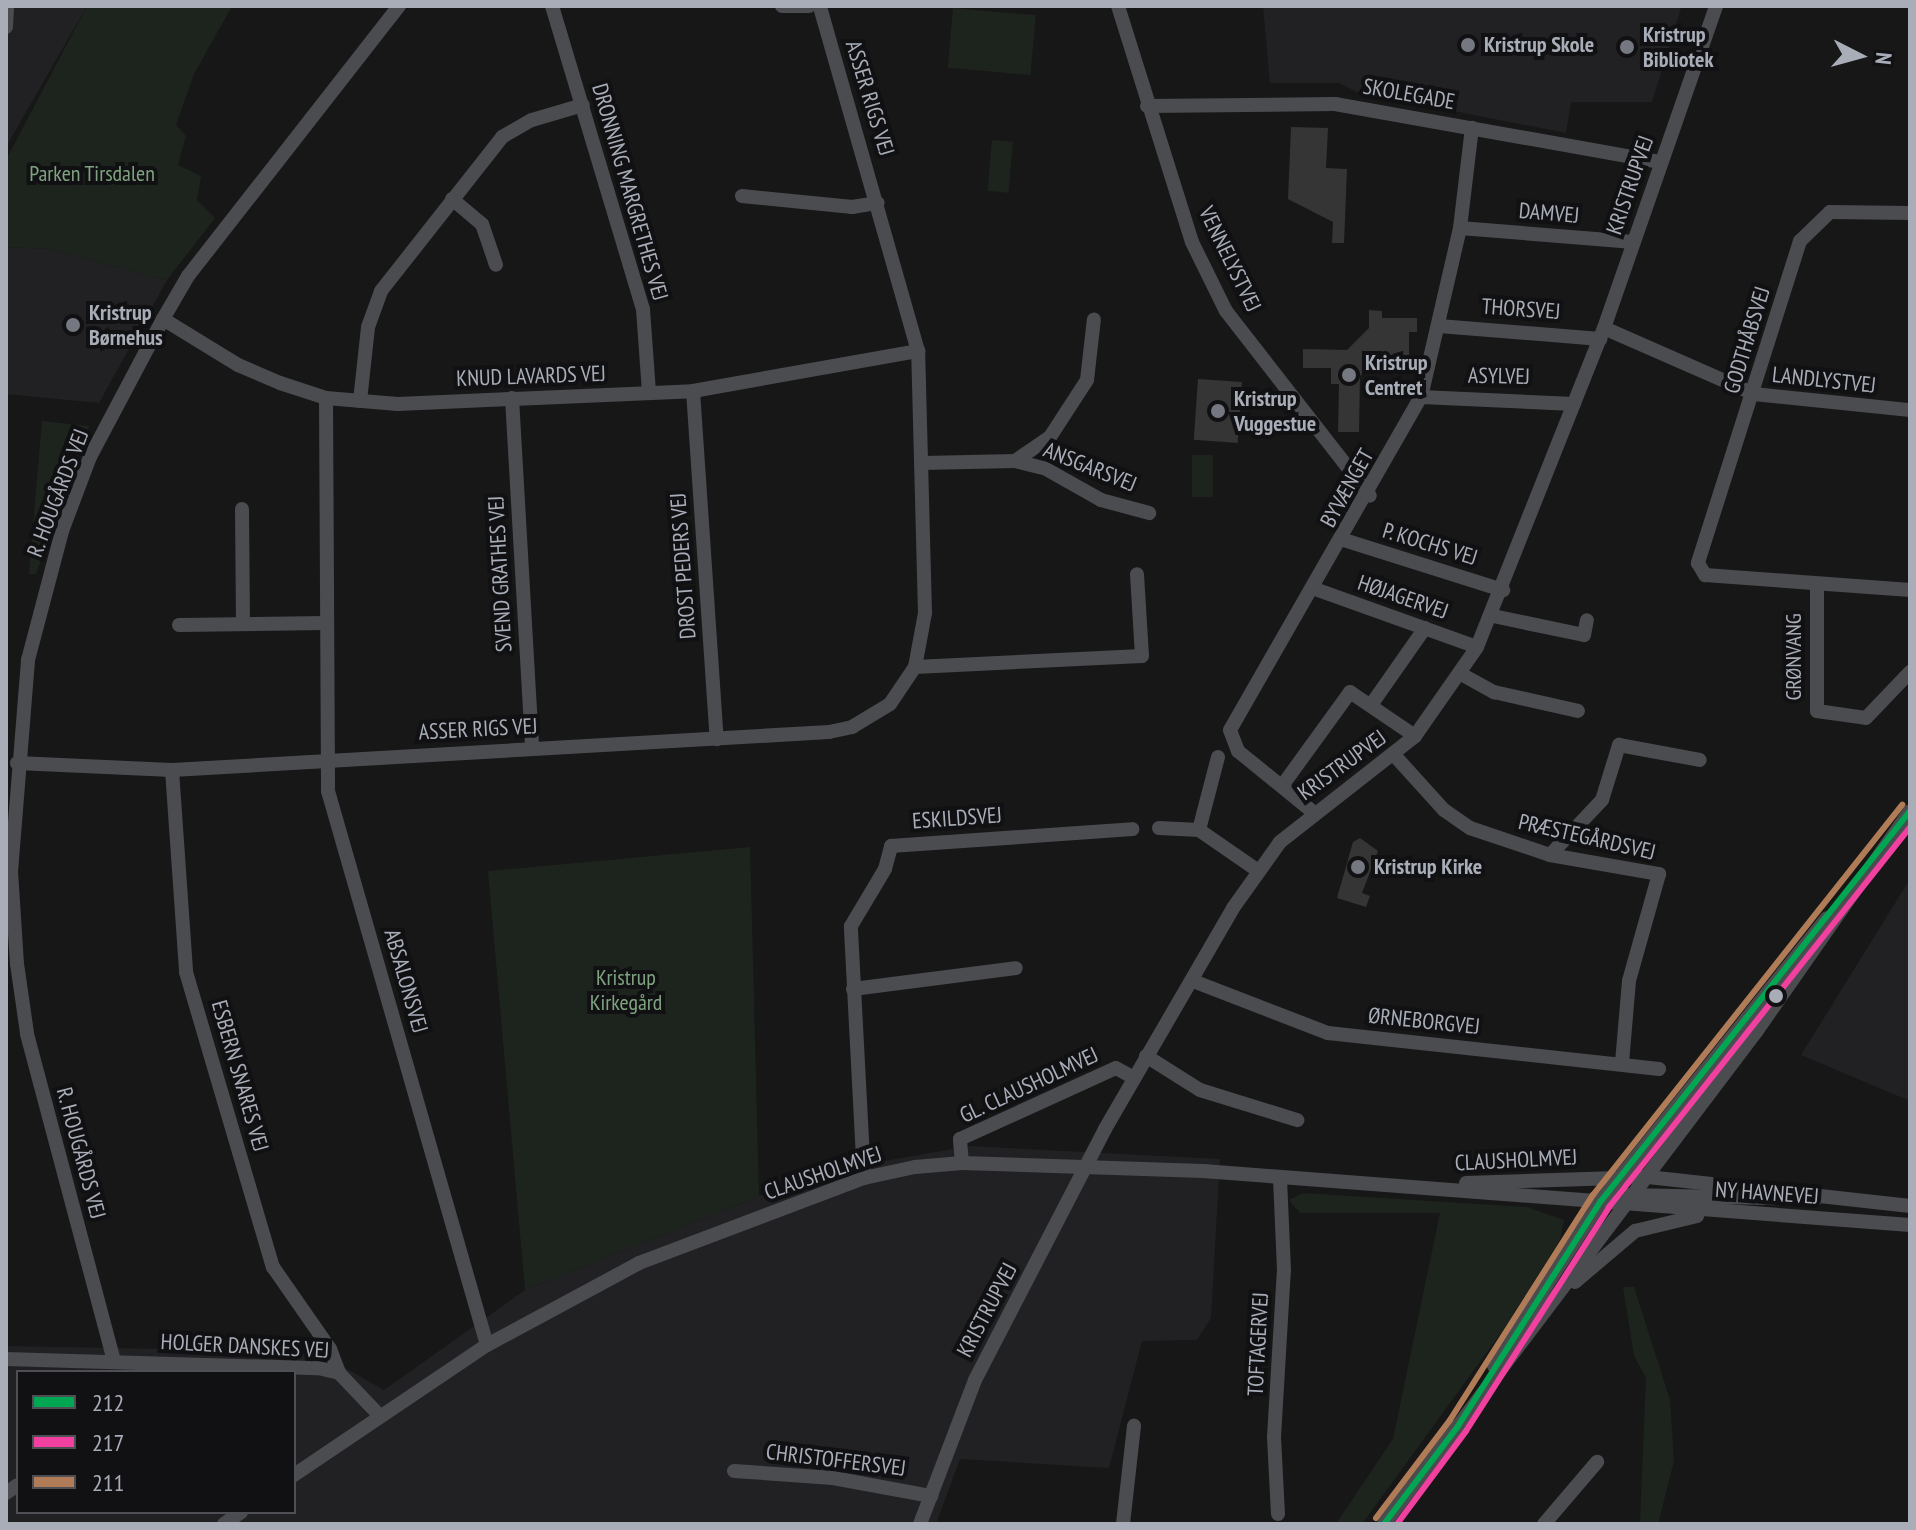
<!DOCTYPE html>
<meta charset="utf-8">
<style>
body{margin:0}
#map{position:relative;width:1916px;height:1530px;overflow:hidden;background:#171717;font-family:"PT Sans Narrow",sans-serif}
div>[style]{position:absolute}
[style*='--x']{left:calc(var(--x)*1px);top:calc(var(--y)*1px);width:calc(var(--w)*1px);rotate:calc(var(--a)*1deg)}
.built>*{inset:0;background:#212123}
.green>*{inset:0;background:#1d241e;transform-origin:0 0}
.building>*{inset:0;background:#353536;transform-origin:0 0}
.minor>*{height:14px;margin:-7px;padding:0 7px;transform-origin:7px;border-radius:7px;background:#4b4c50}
.bus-1>*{height:6px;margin:-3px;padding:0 3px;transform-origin:3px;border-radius:3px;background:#00a651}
.bus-2>*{height:6px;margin:-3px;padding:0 3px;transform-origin:3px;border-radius:3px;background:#f240a1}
.bus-3>*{height:6px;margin:-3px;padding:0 3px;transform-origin:3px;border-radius:3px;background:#b07c57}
.dots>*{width:22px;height:22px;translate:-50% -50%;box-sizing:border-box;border:4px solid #111113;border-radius:50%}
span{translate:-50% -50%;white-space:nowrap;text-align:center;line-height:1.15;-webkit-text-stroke:8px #111113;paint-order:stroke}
.poi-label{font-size:22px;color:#a8adb8;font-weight:700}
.left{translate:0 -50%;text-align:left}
.street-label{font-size:22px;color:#a8adb8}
.park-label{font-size:22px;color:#7fa381}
.frame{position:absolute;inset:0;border:8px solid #a8adb8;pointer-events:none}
.legend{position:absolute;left:16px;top:1370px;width:280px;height:144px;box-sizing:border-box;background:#111113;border:2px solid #4d4f55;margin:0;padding:10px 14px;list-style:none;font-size:24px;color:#a8adb8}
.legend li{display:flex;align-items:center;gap:16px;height:40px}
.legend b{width:40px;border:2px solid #4d4f55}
.north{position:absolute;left:1820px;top:16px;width:80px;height:80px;-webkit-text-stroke:6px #111113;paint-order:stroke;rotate:96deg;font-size:22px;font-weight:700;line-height:32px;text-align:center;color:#a8adb8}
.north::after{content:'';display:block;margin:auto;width:28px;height:36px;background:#a8adb8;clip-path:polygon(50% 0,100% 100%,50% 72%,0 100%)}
</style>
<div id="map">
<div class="built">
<div style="clip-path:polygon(6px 6px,87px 6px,6px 147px)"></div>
<div style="clip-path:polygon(1263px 6px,1672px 6px,1681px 8px,1652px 102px,1571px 102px,1566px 133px,1357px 92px,1339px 83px,1270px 83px)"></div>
<div style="clip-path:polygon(6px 247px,49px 249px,167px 280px,99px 403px,6px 394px)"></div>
<div style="clip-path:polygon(1910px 879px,1910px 1101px,1801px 1055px)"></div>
<div style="clip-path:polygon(evenodd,970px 1146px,1220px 1159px,1211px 1318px,1197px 1340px,1142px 1341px,1109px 1468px,960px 1459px,936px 1524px,6px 1524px,6px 1346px,317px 1352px,384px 1390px,525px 1290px,759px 1196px,873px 1163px,970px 1146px,18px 1372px,294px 1372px,294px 1512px,18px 1512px,18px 1372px)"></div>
</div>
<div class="green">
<div style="clip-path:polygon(87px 6px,232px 6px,194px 74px,176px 125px,186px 136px,178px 165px,201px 176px,197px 200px,215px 218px,167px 280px,49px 249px,6px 247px,6px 160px)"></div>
<div style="left:953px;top:8px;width:83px;height:60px;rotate:5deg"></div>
<div style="left:992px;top:140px;width:21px;height:51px;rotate:5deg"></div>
<div style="clip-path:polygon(42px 421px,89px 426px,36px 574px,29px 574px)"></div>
<div style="left:1192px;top:455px;width:21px;height:42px"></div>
<div style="clip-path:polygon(750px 847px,759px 1196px,525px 1290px,488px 871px)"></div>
<div style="clip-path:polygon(1303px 1193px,1527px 1207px,1564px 1220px,1560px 1240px,1503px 1330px,1362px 1524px,1336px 1524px,1393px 1439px,1440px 1213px,1300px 1213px,1289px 1200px)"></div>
<div style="clip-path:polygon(1623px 1287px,1634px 1287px,1670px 1400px,1674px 1461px,1658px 1524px,1640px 1523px,1646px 1378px,1634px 1356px)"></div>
</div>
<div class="building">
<div style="clip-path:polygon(1291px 127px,1328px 128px,1326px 168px,1347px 169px,1344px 243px,1332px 243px,1333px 222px,1288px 199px)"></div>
<div style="clip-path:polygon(1369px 310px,1382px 311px,1382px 318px,1417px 318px,1417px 332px,1409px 332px,1409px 366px,1377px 359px,1360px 376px,1359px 432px,1338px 432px,1339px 384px,1331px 384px,1331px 368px,1303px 368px,1303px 349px,1347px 350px,1369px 328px)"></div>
<div style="left:1198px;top:379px;width:44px;height:61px;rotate:4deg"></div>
<div style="clip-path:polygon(1360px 838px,1378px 851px,1362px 893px,1370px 896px,1366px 907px,1337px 898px,1353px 842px)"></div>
</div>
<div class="minor">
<div style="--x:552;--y:6;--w:316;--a:73.3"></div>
<div style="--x:643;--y:309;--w:84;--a:85.9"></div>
<div style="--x:782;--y:6;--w:27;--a:0"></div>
<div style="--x:1118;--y:6;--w:247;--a:72.6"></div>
<div style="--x:1192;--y:242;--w:77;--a:63.8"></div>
<div style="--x:1226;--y:311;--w:234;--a:52.1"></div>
<div style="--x:6;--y:27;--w:21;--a:-87"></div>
<div style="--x:1147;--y:106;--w:188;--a:-0.6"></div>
<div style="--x:1335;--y:104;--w:331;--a:10.1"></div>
<div style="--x:742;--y:196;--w:111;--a:5.7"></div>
<div style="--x:852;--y:207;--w:26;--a:-9"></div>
<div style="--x:452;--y:199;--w:39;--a:40"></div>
<div style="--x:482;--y:224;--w:43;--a:71.1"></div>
<div style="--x:1910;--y:213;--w:80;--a:-179.3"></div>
<div style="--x:1830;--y:212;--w:42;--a:136"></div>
<div style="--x:1800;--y:241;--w:338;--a:107.6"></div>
<div style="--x:1698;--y:563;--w:14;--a:60"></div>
<div style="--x:1705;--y:575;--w:206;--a:4.2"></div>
<div style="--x:1460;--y:228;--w:174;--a:4.6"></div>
<div style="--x:163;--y:319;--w:88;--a:31.5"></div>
<div style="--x:238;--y:365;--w:46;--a:23.2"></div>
<div style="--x:280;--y:383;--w:48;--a:18.1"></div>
<div style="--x:326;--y:398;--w:72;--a:4.8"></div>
<div style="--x:398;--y:404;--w:295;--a:-2.5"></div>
<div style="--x:693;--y:391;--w:229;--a:-10.1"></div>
<div style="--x:1439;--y:326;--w:162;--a:4.6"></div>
<div style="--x:1604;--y:328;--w:164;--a:23.7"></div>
<div style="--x:1754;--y:394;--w:157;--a:5.9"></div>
<div style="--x:693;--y:391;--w:349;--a:86.1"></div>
<div style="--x:1421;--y:397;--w:153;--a:2.6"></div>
<div style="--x:326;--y:398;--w:393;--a:89.7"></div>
<div style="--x:328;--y:791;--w:576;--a:73.99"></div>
<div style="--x:512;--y:398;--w:350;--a:86.7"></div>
<div style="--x:360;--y:401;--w:74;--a:-83.8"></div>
<div style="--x:368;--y:327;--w:38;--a:-70"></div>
<div style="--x:381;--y:291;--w:196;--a:-51.8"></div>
<div style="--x:502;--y:137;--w:34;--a:-30"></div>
<div style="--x:532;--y:120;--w:53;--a:-16.4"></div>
<div style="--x:1015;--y:461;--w:32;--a:14"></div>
<div style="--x:1046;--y:469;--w:63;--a:29.4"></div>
<div style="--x:1101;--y:500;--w:50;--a:15.2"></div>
<div style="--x:922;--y:463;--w:93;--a:-1.2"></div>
<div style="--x:1015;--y:461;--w:42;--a:-34.4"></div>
<div style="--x:1050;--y:437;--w:68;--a:-57"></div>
<div style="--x:1087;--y:380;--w:61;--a:-83.5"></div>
<div style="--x:242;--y:509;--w:115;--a:89.5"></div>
<div style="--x:1344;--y:540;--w:167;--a:17.5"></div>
<div style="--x:1817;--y:584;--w:127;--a:90"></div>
<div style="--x:1817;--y:711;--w:49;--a:8.1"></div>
<div style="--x:1866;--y:718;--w:64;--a:-46.3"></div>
<div style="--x:1315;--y:589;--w:172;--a:19.7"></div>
<div style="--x:1493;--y:616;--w:93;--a:11.8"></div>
<div style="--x:1584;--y:635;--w:15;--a:-79"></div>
<div style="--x:179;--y:625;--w:146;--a:-0.8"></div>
<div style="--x:915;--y:667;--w:227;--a:-2.8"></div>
<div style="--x:1142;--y:656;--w:82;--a:-93.5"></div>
<div style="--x:1461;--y:674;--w:38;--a:29"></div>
<div style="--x:1494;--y:692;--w:86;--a:12.7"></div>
<div style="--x:1371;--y:705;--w:94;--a:-55"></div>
<div style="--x:1395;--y:756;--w:73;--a:47.8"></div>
<div style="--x:1444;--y:810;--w:32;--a:35"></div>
<div style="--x:1470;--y:828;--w:84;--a:18.6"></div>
<div style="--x:1550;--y:855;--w:111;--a:9.9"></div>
<div style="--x:1659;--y:874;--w:111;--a:105.7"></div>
<div style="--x:1629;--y:981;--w:81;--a:94.9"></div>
<div style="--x:1218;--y:757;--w:75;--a:104.6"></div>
<div style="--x:1199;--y:830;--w:70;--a:34.6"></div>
<div style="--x:17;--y:763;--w:155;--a:2.6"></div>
<div style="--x:172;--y:770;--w:658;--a:-3.31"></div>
<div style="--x:829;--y:732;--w:24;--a:-12"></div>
<div style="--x:852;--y:727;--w:44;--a:-31.2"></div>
<div style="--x:890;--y:704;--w:45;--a:-56"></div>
<div style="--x:915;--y:667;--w:55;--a:-79.5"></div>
<div style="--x:925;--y:613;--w:262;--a:-91.5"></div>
<div style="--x:918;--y:351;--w:359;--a:-105.9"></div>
<div style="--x:172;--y:770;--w:202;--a:86"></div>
<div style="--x:186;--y:972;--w:308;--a:73.6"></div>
<div style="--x:273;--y:1267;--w:100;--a:55.2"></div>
<div style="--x:330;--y:1349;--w:26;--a:69"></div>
<div style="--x:1282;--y:786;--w:116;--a:-54.1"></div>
<div style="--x:1350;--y:692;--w:78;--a:34.1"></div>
<div style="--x:1313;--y:812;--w:97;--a:-140.9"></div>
<div style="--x:1238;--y:751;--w:22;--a:-111"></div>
<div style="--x:1230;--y:730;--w:384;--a:-60.2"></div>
<div style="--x:1421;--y:397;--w:173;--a:-77"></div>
<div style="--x:1460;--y:228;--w:101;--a:-83.2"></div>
<div style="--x:1159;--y:828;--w:40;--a:2.9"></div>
<div style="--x:1550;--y:855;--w:76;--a:-46.6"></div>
<div style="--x:1602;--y:800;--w:58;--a:-72.8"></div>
<div style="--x:1619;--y:745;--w:82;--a:10.5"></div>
<div style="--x:1193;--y:981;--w:145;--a:21.1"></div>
<div style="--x:1328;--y:1033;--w:333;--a:6.2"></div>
<div style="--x:853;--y:989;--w:164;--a:-7.3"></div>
<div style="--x:1146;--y:1056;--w:64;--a:32.2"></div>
<div style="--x:1200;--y:1090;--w:102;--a:17.2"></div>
<div style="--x:962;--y:1163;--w:24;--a:-95"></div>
<div style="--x:960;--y:1139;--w:171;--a:-24.5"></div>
<div style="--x:1116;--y:1068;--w:21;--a:29"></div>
<div style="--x:864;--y:1178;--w:252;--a:-93"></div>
<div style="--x:851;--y:926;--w:66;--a:-59.2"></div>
<div style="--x:885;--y:869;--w:24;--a:-75"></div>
<div style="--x:891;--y:846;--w:242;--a:-4"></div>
<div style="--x:1466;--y:1183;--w:182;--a:-1.9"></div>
<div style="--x:1648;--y:1177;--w:264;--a:6.3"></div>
<div style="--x:1629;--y:1195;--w:187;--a:1.2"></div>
<div style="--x:1575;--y:1282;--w:79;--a:-40.4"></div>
<div style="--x:1635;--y:1231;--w:64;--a:-13.6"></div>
<div style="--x:6;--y:1359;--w:312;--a:1.7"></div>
<div style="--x:318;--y:1368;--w:22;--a:13"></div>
<div style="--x:339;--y:1373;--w:59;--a:46.4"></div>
<div style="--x:114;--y:1361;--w:339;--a:-104.9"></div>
<div style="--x:27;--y:1033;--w:70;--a:-98.2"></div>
<div style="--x:17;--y:964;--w:92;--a:-93.7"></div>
<div style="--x:11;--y:872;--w:213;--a:-85.4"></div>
<div style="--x:28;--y:660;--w:133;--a:-75.2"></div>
<div style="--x:62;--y:531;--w:79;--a:-69.3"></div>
<div style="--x:90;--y:457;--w:156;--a:-62.1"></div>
<div style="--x:163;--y:319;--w:50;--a:-59.8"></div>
<div style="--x:188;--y:276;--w:343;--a:-52"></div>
<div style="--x:1494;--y:1366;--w:197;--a:-57"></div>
<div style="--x:1601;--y:1201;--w:362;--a:-51.4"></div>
<div style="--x:734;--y:1471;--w:99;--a:4"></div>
<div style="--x:833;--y:1478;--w:100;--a:10.4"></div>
<div style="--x:294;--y:1475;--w:233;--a:-34"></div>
<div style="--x:487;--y:1345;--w:173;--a:-28.3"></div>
<div style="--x:639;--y:1263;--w:241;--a:-20.7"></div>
<div style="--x:864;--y:1178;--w:52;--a:-12.2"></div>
<div style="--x:915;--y:1167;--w:47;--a:-4.9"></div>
<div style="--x:962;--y:1163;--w:241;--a:1.9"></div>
<div style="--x:1203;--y:1171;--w:709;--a:4.37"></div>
<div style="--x:6;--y:1493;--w:14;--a:-34"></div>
<div style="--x:1278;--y:1514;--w:77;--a:-93"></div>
<div style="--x:1274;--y:1437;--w:167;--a:-86.6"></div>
<div style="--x:1284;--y:1270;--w:93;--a:-92.5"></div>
<div style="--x:224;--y:1524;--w:21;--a:-35"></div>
<div style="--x:920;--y:1524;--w:154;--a:-69.1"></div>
<div style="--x:975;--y:1380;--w:283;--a:-62.6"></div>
<div style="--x:1105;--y:1129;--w:255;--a:-59.9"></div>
<div style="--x:1233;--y:908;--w:81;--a:-54.5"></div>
<div style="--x:1280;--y:842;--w:172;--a:-38.1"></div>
<div style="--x:1415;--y:736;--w:108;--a:-55.1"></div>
<div style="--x:1477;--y:647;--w:343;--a:-68.3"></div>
<div style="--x:1604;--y:328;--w:341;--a:-70.8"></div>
<div style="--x:1123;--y:1524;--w:99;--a:-83.6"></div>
<div style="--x:1384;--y:1524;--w:617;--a:-52.91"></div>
<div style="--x:1756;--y:1032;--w:269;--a:-55.1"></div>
<div style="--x:1544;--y:1524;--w:82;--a:-49.5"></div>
</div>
<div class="bus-1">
<div style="--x:1384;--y:1524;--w:123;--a:-52.9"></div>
<div style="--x:1458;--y:1426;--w:267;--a:-57.6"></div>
<div style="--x:1601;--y:1201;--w:498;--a:-51.6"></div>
</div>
<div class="bus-2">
<div style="--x:1397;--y:1524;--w:116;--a:-53.4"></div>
<div style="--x:1466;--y:1431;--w:266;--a:-57.4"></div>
<div style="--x:1609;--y:1207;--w:485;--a:-51.6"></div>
</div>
<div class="bus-3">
<div style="--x:1376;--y:1518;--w:123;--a:-52.9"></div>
<div style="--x:1450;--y:1420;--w:267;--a:-57.6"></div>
<div style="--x:1593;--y:1195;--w:498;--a:-51.6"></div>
</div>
<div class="dots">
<div style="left:1468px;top:45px;background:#757880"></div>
<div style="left:1627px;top:47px;background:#757880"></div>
<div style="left:73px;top:325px;background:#757880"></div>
<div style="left:1349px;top:375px;background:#757880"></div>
<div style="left:1218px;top:411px;background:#757880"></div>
<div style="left:1358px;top:867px;background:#757880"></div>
<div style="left:1776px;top:996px;background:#a8adb8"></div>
</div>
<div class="poi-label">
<span class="left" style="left:1643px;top:47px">Kristrup<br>Bibliotek</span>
<span class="left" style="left:1484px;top:45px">Kristrup Skole</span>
<span class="left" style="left:89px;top:325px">Kristrup<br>Børnehus</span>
<span class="left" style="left:1365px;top:375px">Kristrup<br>Centret</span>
<span class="left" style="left:1234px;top:411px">Kristrup<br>Vuggestue</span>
<span class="left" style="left:1374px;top:867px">Kristrup Kirke</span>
</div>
<div class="street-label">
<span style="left:1409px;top:94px;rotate:10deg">SKOLEGADE</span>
<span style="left:870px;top:98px;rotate:73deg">ASSER RIGS VEJ</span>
<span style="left:1630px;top:185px;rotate:-71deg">KRISTRUPVEJ</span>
<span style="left:630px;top:192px;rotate:74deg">DRONNING MARGRETHES VEJ</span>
<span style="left:1549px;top:213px;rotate:5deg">DAMVEJ</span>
<span style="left:1230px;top:259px;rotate:64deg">VENNELYSTVEJ</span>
<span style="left:1521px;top:309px;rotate:4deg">THORSVEJ</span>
<span style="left:1747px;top:340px;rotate:-73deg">GODTHÅBSVEJ</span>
<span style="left:531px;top:376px;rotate:-2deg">KNUD LAVARDS VEJ</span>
<span style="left:1499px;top:376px;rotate:1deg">ASYLVEJ</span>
<span style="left:1824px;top:380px;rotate:6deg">LANDLYSTVEJ</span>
<span style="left:1090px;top:467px;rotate:22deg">ANSGARSVEJ</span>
<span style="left:1347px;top:488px;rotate:-61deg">BYVÆNGET</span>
<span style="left:58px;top:493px;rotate:-69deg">R. HOUGÅRDS VEJ</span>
<span style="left:1430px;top:544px;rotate:17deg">P. KOCHS VEJ</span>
<span style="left:683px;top:566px;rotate:-94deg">DROST PEDERS VEJ</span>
<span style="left:500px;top:574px;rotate:-93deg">SVEND GRATHES VEJ</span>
<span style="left:1403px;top:597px;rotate:19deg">HØJAGERVEJ</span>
<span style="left:1794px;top:657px;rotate:-90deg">GRØNVANG</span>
<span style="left:478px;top:729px;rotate:-3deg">ASSER RIGS VEJ</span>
<span style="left:1342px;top:765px;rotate:-36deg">KRISTRUPVEJ</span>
<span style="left:957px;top:818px;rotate:-4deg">ESKILDSVEJ</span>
<span style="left:1587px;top:837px;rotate:13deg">PRÆSTEGÅRDSVEJ</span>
<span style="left:406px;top:981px;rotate:74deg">ABSALONSVEJ</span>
<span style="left:1424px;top:1021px;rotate:6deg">ØRNEBORGVEJ</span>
<span style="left:240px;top:1076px;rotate:74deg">ESBERN SNARES VEJ</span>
<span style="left:1029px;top:1085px;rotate:-25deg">GL. CLAUSHOLMVEJ</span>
<span style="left:81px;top:1153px;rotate:75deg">R. HOUGÅRDS VEJ</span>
<span style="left:1516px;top:1160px;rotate:-3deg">CLAUSHOLMVEJ</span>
<span style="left:823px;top:1173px;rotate:-19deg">CLAUSHOLMVEJ</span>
<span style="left:1767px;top:1193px;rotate:4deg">NY HAVNEVEJ</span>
<span style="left:987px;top:1310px;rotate:-62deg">KRISTRUPVEJ</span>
<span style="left:1258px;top:1344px;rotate:-87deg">TOFTAGERVEJ</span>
<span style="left:245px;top:1346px;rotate:3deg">HOLGER DANSKES VEJ</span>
<span style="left:836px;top:1460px;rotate:7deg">CHRISTOFFERSVEJ</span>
</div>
<div class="park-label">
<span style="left:92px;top:174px">Parken Tirsdalen</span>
<span style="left:626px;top:990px">Kristrup<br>Kirkegård</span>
</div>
<div class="frame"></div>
<ul class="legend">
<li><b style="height:10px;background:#00a651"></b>212</li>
<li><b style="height:10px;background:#f240a1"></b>217</li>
<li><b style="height:10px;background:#b07c57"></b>211</li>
</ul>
<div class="north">N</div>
</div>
